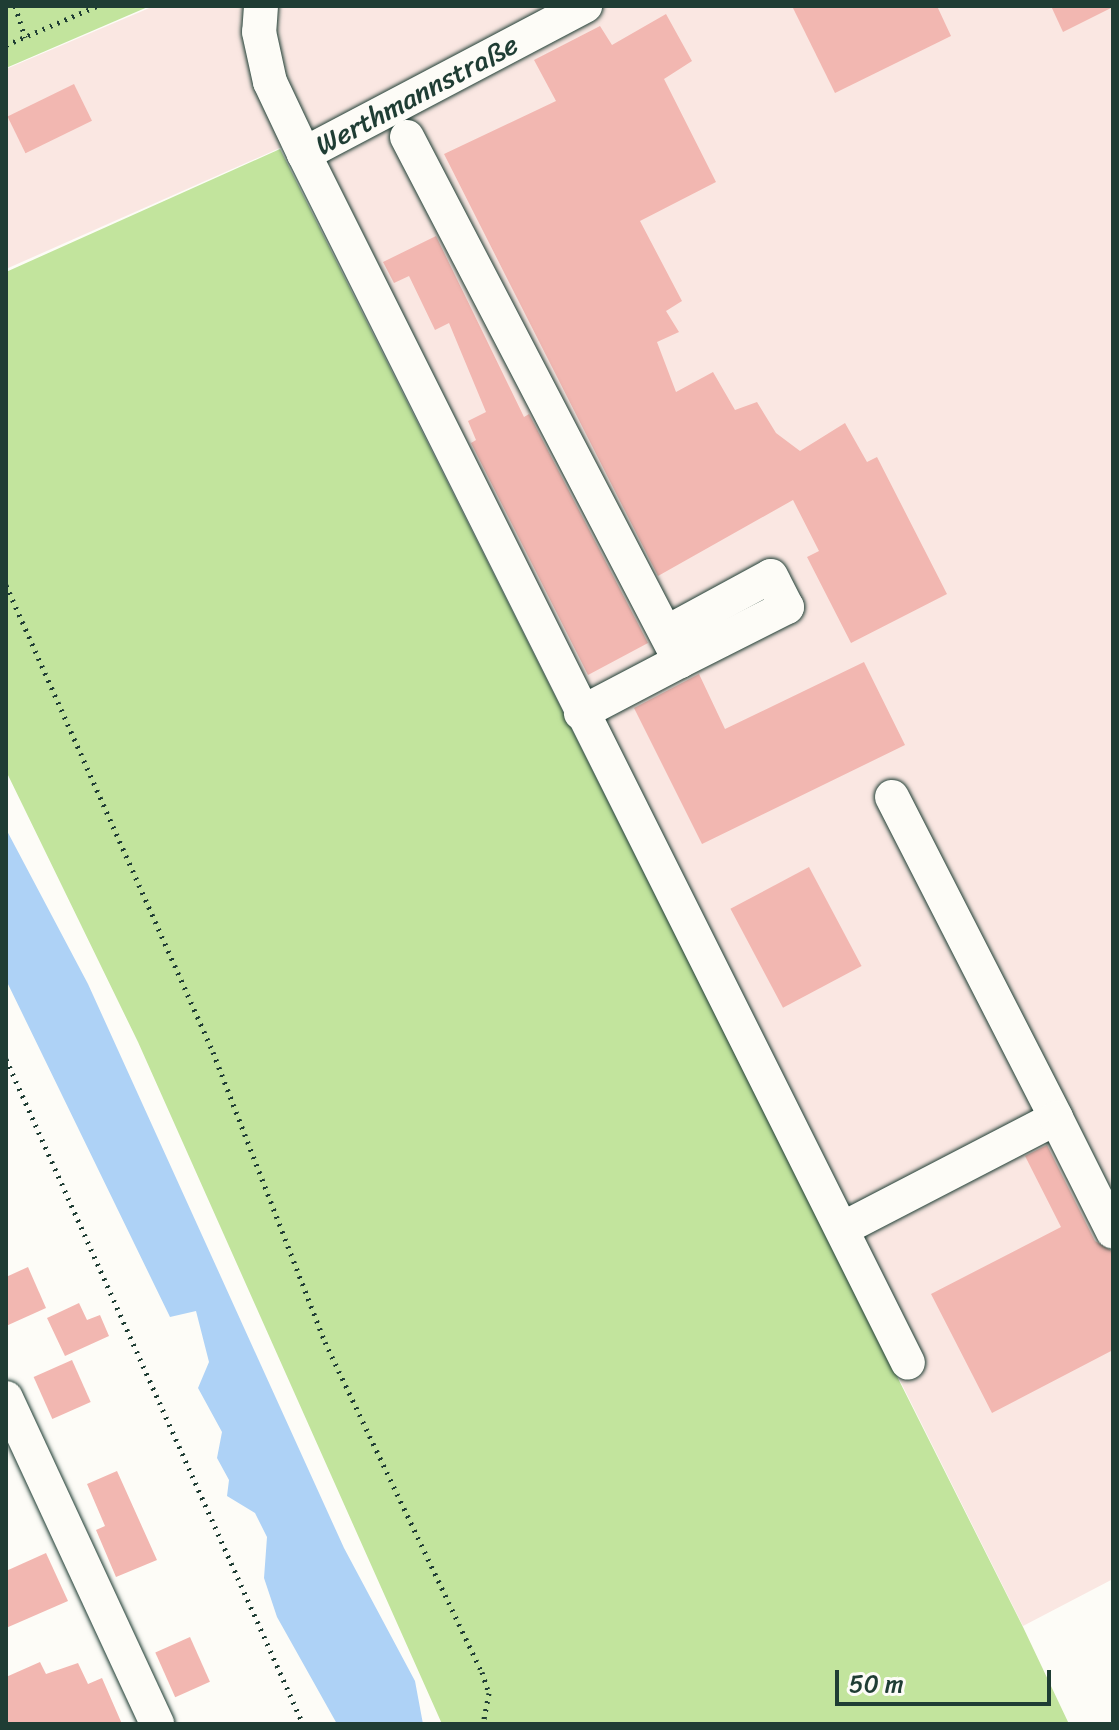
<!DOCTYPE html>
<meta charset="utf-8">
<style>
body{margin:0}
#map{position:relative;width:1119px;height:1730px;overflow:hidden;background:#fdfcf7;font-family:Sriracha,sans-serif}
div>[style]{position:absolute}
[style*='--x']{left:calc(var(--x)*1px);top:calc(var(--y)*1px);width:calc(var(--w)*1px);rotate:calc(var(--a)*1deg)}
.built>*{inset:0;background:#fae7e2}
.green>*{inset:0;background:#c2e49d}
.water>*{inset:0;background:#aed2f6}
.building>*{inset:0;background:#f2b7b1;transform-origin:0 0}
.path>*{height:5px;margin-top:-2.5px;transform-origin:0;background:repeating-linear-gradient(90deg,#1f3d34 0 2px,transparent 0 8px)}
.roads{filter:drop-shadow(0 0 2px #1f3d34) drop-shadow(0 0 2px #1f3d34)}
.minor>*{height:34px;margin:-17px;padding:0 17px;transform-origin:17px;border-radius:17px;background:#fdfcf7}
span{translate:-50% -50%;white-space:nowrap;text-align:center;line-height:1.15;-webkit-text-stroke:6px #fdfcf7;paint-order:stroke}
.street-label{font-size:28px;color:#1f3d34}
.frame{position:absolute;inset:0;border:8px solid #1f3d34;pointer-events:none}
.scale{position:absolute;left:835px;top:1670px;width:216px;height:36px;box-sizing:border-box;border:4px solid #1f3d34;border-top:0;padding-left:10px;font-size:24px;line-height:28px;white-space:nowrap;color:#1f3d34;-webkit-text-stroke:6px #fdfcf7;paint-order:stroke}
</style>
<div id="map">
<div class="built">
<div style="clip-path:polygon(154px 6px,1113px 6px,1113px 1579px,1023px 1626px,282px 147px,6px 269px,6px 69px)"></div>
</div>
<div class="green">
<div style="clip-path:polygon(6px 6px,150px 6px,6px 68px)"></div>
<div style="clip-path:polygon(280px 149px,1023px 1627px,1069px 1724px,442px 1724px,138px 1042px,6px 771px,6px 272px)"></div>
</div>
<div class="water">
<div style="clip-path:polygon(6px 829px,88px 984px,344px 1548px,415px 1681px,423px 1724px,337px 1724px,277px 1617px,264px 1578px,267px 1537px,255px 1513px,227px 1496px,229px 1480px,217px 1458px,222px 1432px,198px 1388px,209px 1362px,196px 1311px,170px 1317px,6px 980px)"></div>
</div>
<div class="building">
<div style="clip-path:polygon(792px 6px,937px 6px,951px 36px,835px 93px)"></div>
<div style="clip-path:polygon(1051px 6px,1113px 6px,1113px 7px,1063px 32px)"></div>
<div style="clip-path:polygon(666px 14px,692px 61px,664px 79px,716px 182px,640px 221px,682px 301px,666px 311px,679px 332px,657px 342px,676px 392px,713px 372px,735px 410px,757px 402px,776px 433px,800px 451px,845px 423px,867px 462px,877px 457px,947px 594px,851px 643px,807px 557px,819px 551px,793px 500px,658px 576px,444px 154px,556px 101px,534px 60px,600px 26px,612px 45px)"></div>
<div style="left:74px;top:84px;width:41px;height:74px;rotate:64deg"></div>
<div style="clip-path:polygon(436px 236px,524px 417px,529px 414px,648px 643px,588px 675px,471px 443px,476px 440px,468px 421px,486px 412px,449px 323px,435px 330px,409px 276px,394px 283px,383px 262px)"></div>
<div style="clip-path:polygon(864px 662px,905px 745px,702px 844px,634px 708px,699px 674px,725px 729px)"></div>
<div style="left:809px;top:867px;width:112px;height:89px;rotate:62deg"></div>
<div style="clip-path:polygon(1047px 1145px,1095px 1241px,1113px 1252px,1113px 1350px,992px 1413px,931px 1294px,1061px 1227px,1025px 1156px)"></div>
<div style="clip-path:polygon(28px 1267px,46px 1308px,6px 1326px,6px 1277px)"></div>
<div style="clip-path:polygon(79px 1303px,87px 1320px,100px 1315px,109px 1336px,65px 1356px,47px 1318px)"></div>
<div style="left:72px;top:1360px;width:46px;height:42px;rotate:66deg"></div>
<div style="clip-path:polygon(117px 1471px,157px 1560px,116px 1577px,96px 1530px,105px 1526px,87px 1484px)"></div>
<div style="clip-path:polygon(46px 1553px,68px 1601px,6px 1628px,6px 1571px)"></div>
<div style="left:190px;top:1637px;width:49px;height:38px;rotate:66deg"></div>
<div style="clip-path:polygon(40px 1662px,46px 1674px,78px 1663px,88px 1684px,102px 1678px,122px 1724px,6px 1724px,6px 1677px)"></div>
</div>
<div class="path">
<div style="--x:15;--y:6;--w:33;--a:72"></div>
<div style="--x:6;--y:45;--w:99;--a:-23.2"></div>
<div style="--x:6;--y:585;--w:511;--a:66.09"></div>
<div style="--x:213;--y:1052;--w:311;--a:68.9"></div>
<div style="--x:325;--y:1342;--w:365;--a:64.6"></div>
<div style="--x:482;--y:1672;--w:22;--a:72"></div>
<div style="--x:489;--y:1693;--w:32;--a:101"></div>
<div style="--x:6;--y:1059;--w:728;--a:65.93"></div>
</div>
<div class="roads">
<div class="minor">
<div style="--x:261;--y:6;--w:26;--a:94"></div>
<div style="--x:259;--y:32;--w:51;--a:77.6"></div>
<div style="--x:270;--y:82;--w:80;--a:64.7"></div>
<div style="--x:304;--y:154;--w:318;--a:-27.8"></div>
<div style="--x:407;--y:137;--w:591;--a:62.48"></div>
<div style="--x:680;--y:661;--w:112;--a:152.3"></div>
<div style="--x:304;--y:154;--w:1351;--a:63.45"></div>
<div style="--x:666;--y:633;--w:119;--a:-28.5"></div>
<div style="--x:771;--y:576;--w:35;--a:63"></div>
<div style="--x:787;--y:607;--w:120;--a:153.2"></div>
<div style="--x:892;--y:797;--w:360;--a:62.9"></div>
<div style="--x:842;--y:1229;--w:241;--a:-27.4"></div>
<div style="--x:1056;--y:1118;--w:127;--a:63.4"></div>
<div style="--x:6;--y:1398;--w:359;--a:65.1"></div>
</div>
</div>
<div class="street-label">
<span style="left:417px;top:95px;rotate:-28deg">Werthmannstraße</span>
</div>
<div class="frame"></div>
<div class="scale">50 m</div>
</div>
